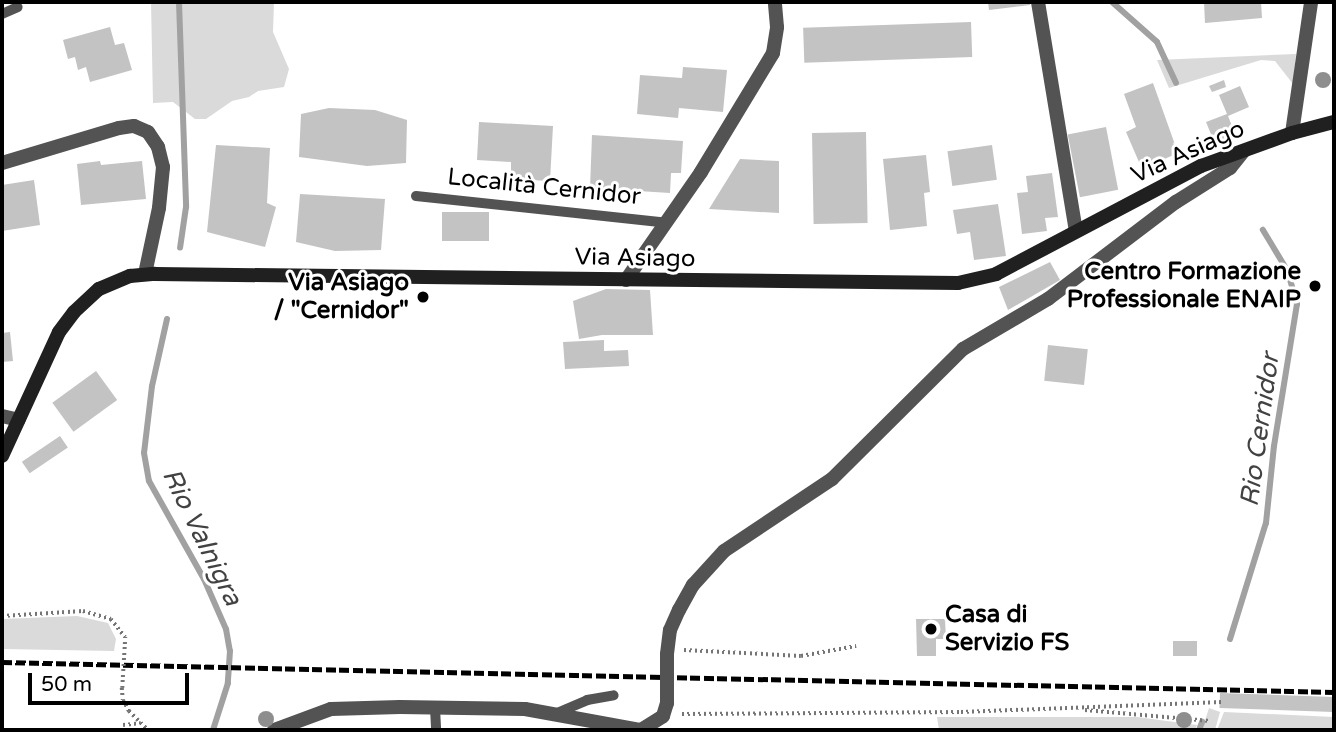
<!DOCTYPE html>
<meta charset="utf-8">
<style>
body{margin:0}
#map{position:relative;width:1336px;height:732px;overflow:hidden;background:#fff;font-family:"Varela Round",sans-serif}
div>[style]{position:absolute}
[style*='--x']{left:calc(var(--x)*1px);top:calc(var(--y)*1px);width:calc(var(--w)*1px);rotate:calc(var(--a)*1deg)}
.green>*{inset:0;background:#dadada}
.stream>*{height:6px;margin:-3px;padding:0 3px;transform-origin:3px;border-radius:3px;background:#a1a1a1}
.building>*{inset:0;background:#c3c3c3;transform-origin:0 0}
.path>*{height:3.5px;margin-top:-1.75px;transform-origin:0;background:repeating-linear-gradient(90deg,#757575 0 2px,transparent 0 5.5px)}
.service>*{height:10px;margin:-5px;padding:0 5px;transform-origin:5px;border-radius:5px;background:#535353}
.minor>*{height:14px;margin:-7px;padding:0 7px;transform-origin:7px;border-radius:7px;background:#535353}
.secondary>*{height:14px;margin:-7px;padding:0 7px;transform-origin:7px;border-radius:7px;background:#202020}
.rail>*{height:5px;margin-top:-2.5px;transform-origin:0;background:repeating-linear-gradient(90deg,#000 0 10px,transparent 0 13.5px)}
.path-bridge>*{height:3.5px;margin-top:-1.75px;transform-origin:0;background:repeating-linear-gradient(90deg,#757575 0 2px,transparent 0 5.5px)}
.minor-bridge>*{height:14px;margin:-7px;padding:0 7px;transform-origin:7px;border-radius:7px;background:#535353}
.trees>*{width:16px;height:16px;margin:-8px;border-radius:50%;background:#8e8e8e}
.dots>*{width:19px;height:19px;translate:-50% -50%;box-sizing:border-box;border:4px solid #fff;border-radius:50%}
span{translate:-50% -50%;white-space:nowrap;text-align:center;line-height:1.15;-webkit-text-stroke:6px #fff;paint-order:stroke}
.street-label{font-size:24px;color:#000}
.poi-label{font-size:24px;color:#000;font-weight:700}
.right{translate:-100% -50%;text-align:right}
.left{translate:0 -50%;text-align:left}
.water-label{font-size:26px;color:#424242;font-style:italic}
.frame{position:absolute;inset:0;border:4px solid #000;pointer-events:none}
.scale{position:absolute;left:28px;top:673px;width:161px;height:32px;box-sizing:border-box;border:4px solid #000;border-top:0;padding-left:9px;font-size:21px;line-height:24px;white-space:nowrap;color:#000;-webkit-text-stroke:5px #fff;paint-order:stroke}
</style>
<div id="map">
<div class="green">
<div style="clip-path:polygon(151px 2px,274px 2px,273px 32px,289px 69px,284px 87px,258px 91px,249px 97px,232px 101px,206px 119px,195px 119px,173px 102px,153px 103px)"></div>
<div style="clip-path:polygon(1296px 54px,1293px 84px,1275px 61px,1261px 60px,1169px 88px,1157px 60px)"></div>
<div style="clip-path:polygon(77px 616px,108px 623px,116px 639px,114px 651px,2px 649px,2px 619px)"></div>
<div style="clip-path:polygon(1209px 708px,1220px 712px,1215px 730px,1202px 730px)"></div>
<div style="clip-path:polygon(1224px 712px,1334px 717px,1334px 730px,1217px 730px)"></div>
<div style="clip-path:polygon(937px 717px,1137px 717px,1197px 725px,1195px 730px,939px 730px)"></div>
</div>
<div class="stream">
<div style="--x:179;--y:2;--w:205;--a:88"></div>
<div style="--x:186;--y:207;--w:41;--a:98.3"></div>
<div style="--x:1112;--y:2;--w:60;--a:41.6"></div>
<div style="--x:1157;--y:42;--w:45;--a:65.1"></div>
<div style="--x:167;--y:319;--w:69;--a:102.6"></div>
<div style="--x:152;--y:386;--w:67;--a:96.8"></div>
<div style="--x:144;--y:453;--w:28;--a:80"></div>
<div style="--x:149;--y:481;--w:112;--a:60.7"></div>
<div style="--x:204;--y:579;--w:55;--a:66.3"></div>
<div style="--x:226;--y:629;--w:22;--a:80"></div>
<div style="--x:230;--y:651;--w:32;--a:94"></div>
<div style="--x:228;--y:683;--w:49;--a:107.7"></div>
<div style="--x:1230;--y:639;--w:121;--a:-72.8"></div>
<div style="--x:1266;--y:523;--w:77;--a:-84.1"></div>
<div style="--x:1274;--y:446;--w:144;--a:-80.8"></div>
<div style="--x:1297;--y:304;--w:35;--a:-106"></div>
<div style="--x:1287;--y:270;--w:47;--a:-121"></div>
<div style="--x:1199;--y:730;--w:9;--a:-69"></div>
</div>
<div class="building">
<div style="clip-path:polygon(988px 2px,1030px 2px,1030px 5px,989px 10px)"></div>
<div style="clip-path:polygon(1204px 2px,1261px 2px,1262px 18px,1205px 23px)"></div>
<div style="left:971px;top:22px;width:35px;height:168px;rotate:88deg"></div>
<div style="clip-path:polygon(110px 27px,115px 45px,124px 43px,132px 70px,90px 82px,86px 67px,78px 70px,75px 57px,68px 59px,63px 40px)"></div>
<div style="clip-path:polygon(683px 67px,727px 70px,723px 112px,679px 108px,678px 118px,637px 114px,640px 75px,682px 78px)"></div>
<div style="clip-path:polygon(1224px 80px,1226px 87px,1212px 92px,1209px 86px)"></div>
<div style="clip-path:polygon(1153px 83px,1178px 153px,1142px 169px,1126px 132px,1136px 127px,1124px 94px)"></div>
<div style="clip-path:polygon(1240px 86px,1249px 107px,1228px 116px,1236px 136px,1215px 144px,1206px 122px,1227px 114px,1219px 95px)"></div>
<div style="clip-path:polygon(329px 108px,375px 110px,407px 120px,406px 163px,367px 166px,299px 157px,301px 114px)"></div>
<div style="clip-path:polygon(479px 122px,553px 126px,550px 181px,511px 179px,511px 162px,477px 160px)"></div>
<div style="left:1106px;top:127px;width:64px;height:39px;rotate:79deg"></div>
<div style="left:866px;top:132px;width:91px;height:54px;rotate:89deg"></div>
<div style="clip-path:polygon(592px 135px,683px 141px,681px 173px,671px 173px,670px 193px,590px 188px)"></div>
<div style="clip-path:polygon(216px 145px,270px 148px,267px 203px,276px 207px,265px 247px,207px 232px)"></div>
<div style="left:992px;top:145px;width:35px;height:45px;rotate:82deg"></div>
<div style="clip-path:polygon(926px 155px,930px 192px,924px 193px,927px 226px,890px 230px,883px 159px)"></div>
<div style="clip-path:polygon(740px 159px,779px 161px,779px 213px,709px 209px)"></div>
<div style="clip-path:polygon(100px 161px,101px 165px,142px 161px,146px 199px,81px 205px,77px 164px)"></div>
<div style="clip-path:polygon(1052px 173px,1058px 217px,1045px 218px,1047px 231px,1022px 234px,1017px 193px,1028px 192px,1026px 176px)"></div>
<div style="clip-path:polygon(34px 180px,40px 225px,2px 231px,2px 185px)"></div>
<div style="clip-path:polygon(300px 194px,385px 199px,381px 250px,335px 251px,296px 242px)"></div>
<div style="clip-path:polygon(998px 204px,1006px 256px,974px 260px,970px 232px,957px 234px,953px 210px)"></div>
<div style="left:442px;top:212px;width:47px;height:29px"></div>
<div style="clip-path:polygon(1050px 262px,1060px 280px,1008px 310px,999px 287px)"></div>
<div style="clip-path:polygon(606px 289px,650px 290px,653px 335px,602px 335px,579px 339px,573px 301px)"></div>
<div style="clip-path:polygon(10px 332px,13px 361px,2px 362px,2px 333px)"></div>
<div style="clip-path:polygon(604px 340px,604px 351px,628px 350px,629px 366px,565px 369px,563px 342px)"></div>
<div style="left:1048px;top:345px;width:40px;height:36px;rotate:6deg"></div>
<div style="left:96px;top:371px;width:36px;height:54px;rotate:54deg"></div>
<div style="left:60px;top:436px;width:14px;height:46px;rotate:56deg"></div>
<div style="clip-path:polygon(916px 619px,945px 619px,946px 639px,936px 639px,936px 656px,917px 656px)"></div>
<div style="left:1173px;top:641px;width:24px;height:15px"></div>
<div style="left:1220px;top:693px;width:114px;height:15px;rotate:2deg"></div>
</div>
<div class="path">
<div style="--x:2;--y:616;--w:81;--a:-3.5"></div>
<div style="--x:83;--y:611;--w:29;--a:16"></div>
<div style="--x:111;--y:619;--w:23;--a:52"></div>
<div style="--x:684;--y:650;--w:117;--a:2.9"></div>
<div style="--x:801;--y:656;--w:56;--a:-10.3"></div>
<div style="--x:122;--y:688;--w:12;--a:85"></div>
<div style="--x:123;--y:700;--w:13;--a:61"></div>
<div style="--x:129;--y:711;--w:27;--a:45"></div>
<div style="--x:1085;--y:710;--w:126;--a:5"></div>
<div style="--x:682;--y:714;--w:279;--a:-0.4"></div>
<div style="--x:961;--y:712;--w:261;--a:-2.2"></div>
<div style="--x:123;--y:725;--w:18;--a:-6"></div>
</div>
<div class="service">
<div style="--x:2;--y:14;--w:17;--a:-24"></div>
<div style="--x:416;--y:196;--w:252;--a:6.1"></div>
<div style="--x:435;--y:708;--w:22;--a:87"></div>
<div style="--x:557;--y:713;--w:33;--a:-23"></div>
<div style="--x:587;--y:700;--w:27;--a:-10"></div>
</div>
<div class="minor">
<div style="--x:1038;--y:2;--w:232;--a:80.6"></div>
<div style="--x:1292;--y:133;--w:132;--a:-81.7"></div>
<div style="--x:2;--y:163;--w:122;--a:-16.7"></div>
<div style="--x:119;--y:128;--w:15;--a:-8"></div>
<div style="--x:134;--y:126;--w:15;--a:23"></div>
<div style="--x:148;--y:132;--w:18;--a:56"></div>
<div style="--x:158;--y:147;--w:21;--a:76"></div>
<div style="--x:163;--y:167;--w:41;--a:95.6"></div>
<div style="--x:159;--y:208;--w:67;--a:102"></div>
<div style="--x:626;--y:280;--w:131;--a:-55.2"></div>
<div style="--x:701;--y:172;--w:139;--a:-58.8"></div>
<div style="--x:773;--y:53;--w:26;--a:-81"></div>
<div style="--x:777;--y:27;--w:25;--a:-95"></div>
<div style="--x:2;--y:416;--w:17;--a:13"></div>
<div style="--x:667;--y:654;--w:24;--a:-83"></div>
<div style="--x:670;--y:630;--w:22;--a:-66"></div>
<div style="--x:679;--y:610;--w:29;--a:-61"></div>
<div style="--x:693;--y:585;--w:46;--a:-47.6"></div>
<div style="--x:724;--y:551;--w:130;--a:-33.7"></div>
<div style="--x:832;--y:479;--w:185;--a:-44.8"></div>
<div style="--x:963;--y:349;--w:99;--a:-30.5"></div>
<div style="--x:1048;--y:299;--w:161;--a:-37.2"></div>
<div style="--x:1176;--y:202;--w:64;--a:-32.2"></div>
<div style="--x:1230;--y:168;--w:21;--a:-51"></div>
<div style="--x:274;--y:730;--w:61;--a:-20.2"></div>
<div style="--x:331;--y:709;--w:69;--a:-1.7"></div>
<div style="--x:400;--y:707;--w:125;--a:0.9"></div>
<div style="--x:525;--y:709;--w:118;--a:10.3"></div>
<div style="--x:641;--y:730;--w:26;--a:-32"></div>
<div style="--x:663;--y:716;--w:14;--a:-73"></div>
</div>
<div class="secondary">
<div style="--x:2;--y:456;--w:136;--a:-65.3"></div>
<div style="--x:59;--y:332;--w:25;--a:-53"></div>
<div style="--x:74;--y:312;--w:34;--a:-43"></div>
<div style="--x:99;--y:289;--w:34;--a:-23"></div>
<div style="--x:130;--y:276;--w:25;--a:-5"></div>
<div style="--x:155;--y:274;--w:803;--a:0.64"></div>
<div style="--x:958;--y:283;--w:39;--a:-13"></div>
<div style="--x:996;--y:274;--w:232;--a:-27.8"></div>
<div style="--x:1201;--y:166;--w:97;--a:-19.9"></div>
<div style="--x:1292;--y:133;--w:43;--a:-14.7"></div>
</div>
<div class="rail">
<div style="--x:2;--y:662;--w:1332;--a:1.29"></div>
</div>
<div class="path-bridge">
<div style="--x:122;--y:688;--w:51;--a:-86.6"></div>
</div>
<div class="minor-bridge">
<div style="--x:667;--y:703;--w:49;--a:-90"></div>
</div>
<div class="trees">
<div style="left:1323px;top:80px"></div>
<div style="left:266px;top:719px"></div>
<div style="left:1184px;top:720px"></div>
</div>
<div class="dots">
<div style="left:1315px;top:286px;background:#000"></div>
<div style="left:423px;top:297px;background:#000"></div>
<div style="left:931px;top:629px;background:#000"></div>
</div>
<div class="street-label">
<span style="left:1188px;top:152px;rotate:-24deg">Via Asiago</span>
<span style="left:544px;top:187px;rotate:6deg">Località Cernidor</span>
<span style="left:635px;top:258px;rotate:1deg">Via Asiago</span>
</div>
<div class="poi-label">
<span class="right" style="left:1301px;top:286px">Centro Formazione<br>Professionale ENAIP</span>
<span class="right" style="left:409px;top:297px">Via Asiago<br>/ "Cernidor"</span>
<span class="left" style="left:945px;top:629px">Casa di<br>Servizio FS</span>
</div>
<div class="water-label">
<span style="left:1260px;top:430px;rotate:-82deg">Rio Cernidor</span>
<span style="left:202px;top:537px;rotate:64deg">Rio Valnigra</span>
</div>
<div class="frame"></div>
<div class="scale">50 m</div>
</div>
